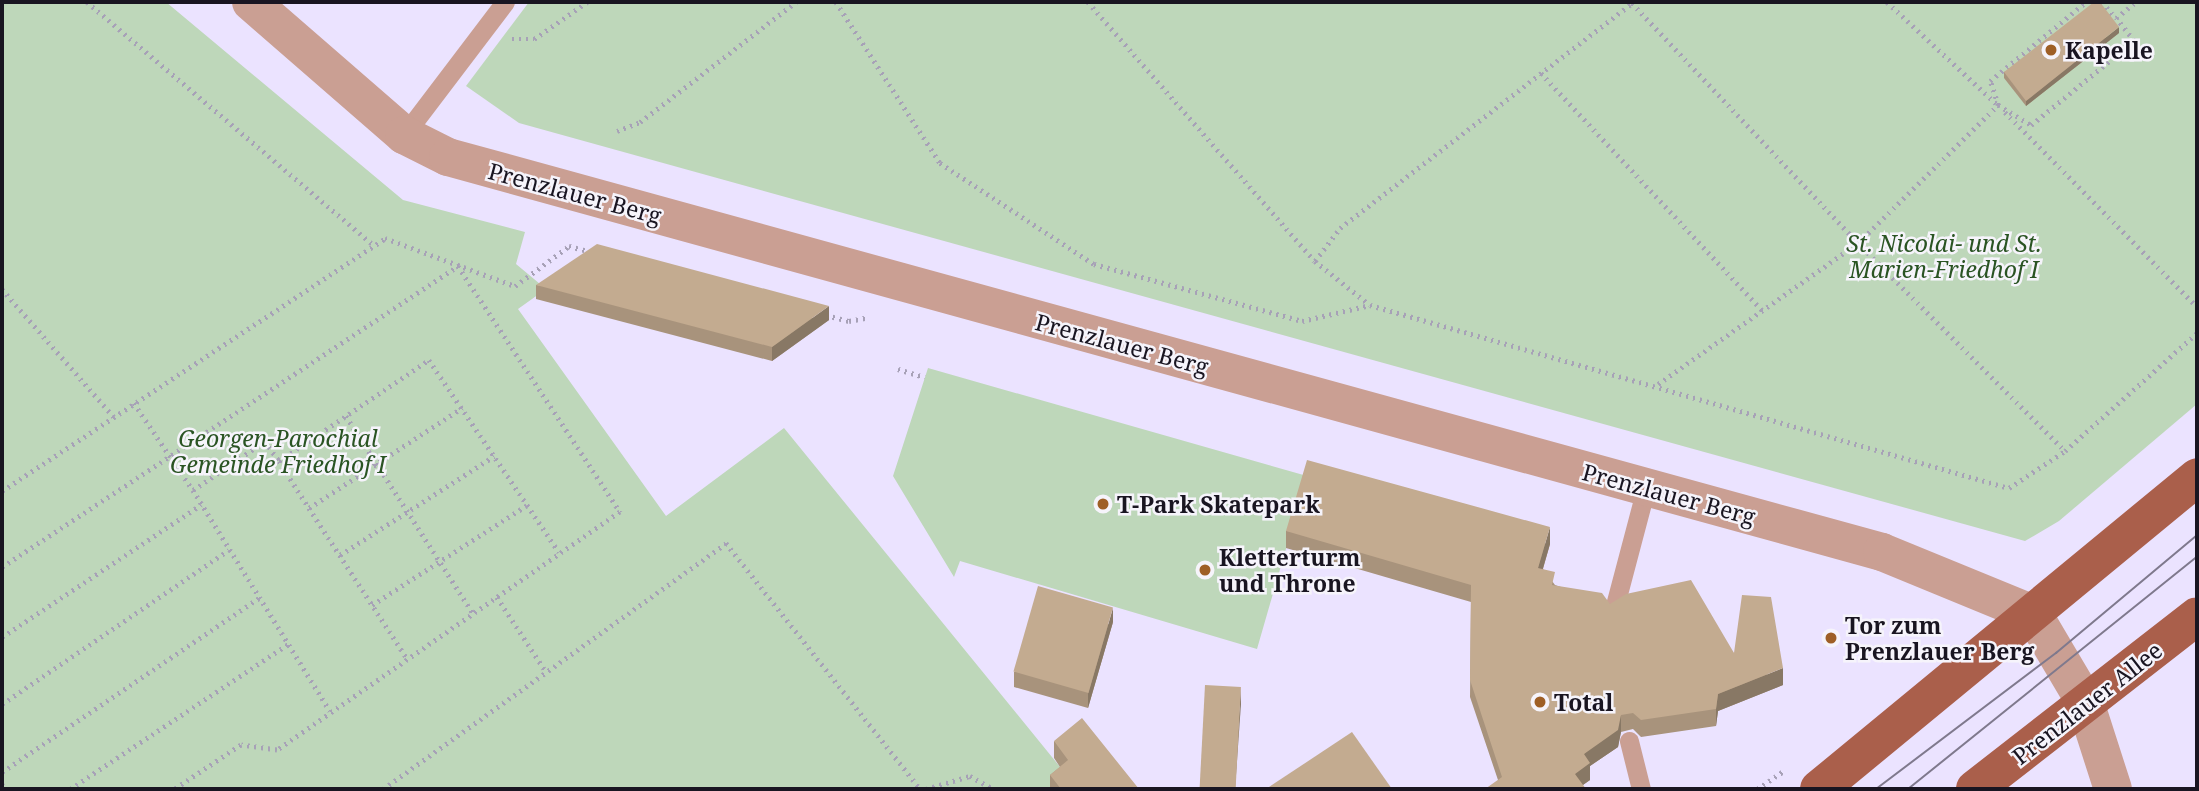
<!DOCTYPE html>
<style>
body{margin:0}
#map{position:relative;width:2199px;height:791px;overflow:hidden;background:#ebe3ff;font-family:"Noto Serif",serif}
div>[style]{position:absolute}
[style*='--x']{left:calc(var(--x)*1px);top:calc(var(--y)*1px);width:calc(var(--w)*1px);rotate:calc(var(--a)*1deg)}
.green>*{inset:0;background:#bed7ba}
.path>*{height:4.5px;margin-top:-2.25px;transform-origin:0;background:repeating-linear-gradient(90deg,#a7a1b7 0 2px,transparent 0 7px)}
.service>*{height:19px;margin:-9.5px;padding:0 9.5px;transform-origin:9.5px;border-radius:9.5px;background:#ca9f93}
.minor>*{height:38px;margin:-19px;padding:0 19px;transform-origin:19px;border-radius:19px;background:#ca9f93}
.primary>*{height:38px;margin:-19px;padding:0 19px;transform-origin:19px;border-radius:19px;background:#aa5f4b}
.tram>*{height:2px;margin:-1px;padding:0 1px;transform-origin:1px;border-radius:1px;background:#7f798d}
.wall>*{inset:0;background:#a8937c}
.shaded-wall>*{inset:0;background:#887865}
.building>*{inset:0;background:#c3ab90;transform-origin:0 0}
.dots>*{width:19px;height:19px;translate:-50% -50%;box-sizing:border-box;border:4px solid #f6f4fb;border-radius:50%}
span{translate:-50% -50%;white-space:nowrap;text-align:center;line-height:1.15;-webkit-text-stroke:5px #f6f4fb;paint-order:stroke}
.poi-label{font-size:23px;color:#191521;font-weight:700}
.left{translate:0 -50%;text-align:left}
.street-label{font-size:23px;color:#191521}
.park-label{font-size:23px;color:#2a5423;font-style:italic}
.frame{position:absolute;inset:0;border:4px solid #191521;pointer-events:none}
</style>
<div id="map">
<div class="green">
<div style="clip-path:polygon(2px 2px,166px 2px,403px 200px,525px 232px,516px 264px,546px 289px,518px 309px,666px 516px,784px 428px,1078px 789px,2px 789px)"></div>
<div style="clip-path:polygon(529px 2px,2197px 2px,2197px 404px,2059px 521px,2025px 541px,519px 123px,466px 86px)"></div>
<div style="clip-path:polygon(928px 368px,1307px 476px,1257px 649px,960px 561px,954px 577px,893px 476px)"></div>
</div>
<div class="path">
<div style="--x:87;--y:2;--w:376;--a:40.3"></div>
<div style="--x:836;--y:2;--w:192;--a:57.1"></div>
<div style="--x:940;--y:163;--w:184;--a:33.3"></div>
<div style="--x:1094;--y:264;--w:216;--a:15.3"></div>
<div style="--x:1302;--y:321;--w:70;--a:-13.2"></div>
<div style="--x:1088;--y:2;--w:344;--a:48.8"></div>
<div style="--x:1315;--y:261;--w:70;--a:38.7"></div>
<div style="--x:1370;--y:305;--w:665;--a:15.98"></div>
<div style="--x:2009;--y:488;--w:67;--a:-33.5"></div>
<div style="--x:2065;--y:451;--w:177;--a:-41.8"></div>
<div style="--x:1887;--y:2;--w:153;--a:42.9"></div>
<div style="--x:2102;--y:2;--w:21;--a:49"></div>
<div style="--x:1632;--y:3;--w:330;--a:46.7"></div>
<div style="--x:1858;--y:243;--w:293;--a:45.1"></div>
<div style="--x:512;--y:39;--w:22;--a:0"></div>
<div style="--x:534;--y:39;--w:65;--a:-34.9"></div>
<div style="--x:1541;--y:73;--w:325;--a:47"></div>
<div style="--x:1998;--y:105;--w:25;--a:-108"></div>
<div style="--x:1990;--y:81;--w:124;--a:-39.5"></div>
<div style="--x:2005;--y:112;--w:274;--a:45.4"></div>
<div style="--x:617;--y:131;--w:25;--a:-21"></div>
<div style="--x:640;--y:122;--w:197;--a:-37.6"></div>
<div style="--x:1315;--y:261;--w:41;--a:-52.9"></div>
<div style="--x:1340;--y:228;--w:370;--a:-37.6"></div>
<div style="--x:2;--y:289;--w:170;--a:48.8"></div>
<div style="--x:826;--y:315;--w:24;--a:15"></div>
<div style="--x:849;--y:321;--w:20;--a:-11"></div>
<div style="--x:898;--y:369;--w:28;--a:17"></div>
<div style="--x:1658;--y:384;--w:245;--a:-35.2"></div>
<div style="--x:1858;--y:243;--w:197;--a:-44.6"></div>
<div style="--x:1998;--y:105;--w:39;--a:31"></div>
<div style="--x:2031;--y:125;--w:133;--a:-39.2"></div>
<div style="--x:2134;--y:41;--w:29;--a:-128"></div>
<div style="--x:2116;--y:18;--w:26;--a:-39"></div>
<div style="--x:134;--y:403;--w:105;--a:55.9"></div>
<div style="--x:193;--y:490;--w:87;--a:-34.2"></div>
<div style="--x:265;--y:441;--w:24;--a:55"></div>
<div style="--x:279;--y:461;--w:181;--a:-34"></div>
<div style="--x:429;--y:360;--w:232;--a:55.9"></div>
<div style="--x:346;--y:416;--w:234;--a:57.2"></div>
<div style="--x:279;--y:461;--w:56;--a:57.4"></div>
<div style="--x:309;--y:508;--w:183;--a:-33.2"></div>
<div style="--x:193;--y:490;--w:260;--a:58.2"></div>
<div style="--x:2;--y:491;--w:459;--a:-33.4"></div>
<div style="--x:385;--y:238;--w:139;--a:20.3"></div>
<div style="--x:515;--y:286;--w:67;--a:-36.5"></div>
<div style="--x:569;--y:246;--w:24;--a:15"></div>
<div style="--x:309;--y:508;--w:178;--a:56.9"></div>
<div style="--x:340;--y:555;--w:183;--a:-32.7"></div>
<div style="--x:2;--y:567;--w:546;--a:-33.43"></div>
<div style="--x:458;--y:266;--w:295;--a:56.6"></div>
<div style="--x:620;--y:512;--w:417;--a:145.2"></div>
<div style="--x:277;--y:750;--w:36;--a:-172"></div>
<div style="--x:241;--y:745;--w:79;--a:146.3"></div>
<div style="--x:497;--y:597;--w:87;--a:56.7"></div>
<div style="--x:372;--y:605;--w:184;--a:-32.8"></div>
<div style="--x:2;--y:637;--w:239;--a:-33.6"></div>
<div style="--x:2;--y:704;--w:274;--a:-34.2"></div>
<div style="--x:2;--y:772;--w:310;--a:-34.1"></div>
<div style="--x:2;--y:784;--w:6;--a:59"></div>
<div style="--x:70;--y:789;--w:262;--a:-33.6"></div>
<div style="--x:383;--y:789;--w:422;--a:-35.6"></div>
<div style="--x:726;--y:543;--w:313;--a:51.7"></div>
<div style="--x:926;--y:789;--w:46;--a:-16.5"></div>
<div style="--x:970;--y:776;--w:26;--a:29"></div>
<div style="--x:1757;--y:789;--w:34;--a:-34"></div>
</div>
<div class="service">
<div style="--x:404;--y:135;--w:167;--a:-52.8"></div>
<div style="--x:1614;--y:609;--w:125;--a:-75.2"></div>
<div style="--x:1629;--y:741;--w:49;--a:76"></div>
</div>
<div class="minor">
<div style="--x:251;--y:2;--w:203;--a:41"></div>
<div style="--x:404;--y:135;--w:49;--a:26.6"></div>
<div style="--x:448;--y:157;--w:1487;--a:15.4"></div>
<div style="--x:1882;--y:552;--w:163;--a:22.3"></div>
<div style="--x:2033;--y:614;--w:102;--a:59.4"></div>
<div style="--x:2085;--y:702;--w:91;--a:72.2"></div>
</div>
<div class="primary">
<div style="--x:1819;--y:789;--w:490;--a:-39.5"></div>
<div style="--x:1975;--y:789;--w:281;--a:-37.9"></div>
</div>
<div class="tram">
<div style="--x:1876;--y:789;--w:226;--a:-37.1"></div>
<div style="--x:2056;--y:653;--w:184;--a:-39.9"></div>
<div style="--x:1908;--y:789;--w:371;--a:-38.8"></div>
</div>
<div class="wall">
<div style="clip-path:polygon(2119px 33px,2026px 106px,2004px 78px,2004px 72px)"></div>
<div style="clip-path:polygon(536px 285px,829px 320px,772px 361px,536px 299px)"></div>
<div style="clip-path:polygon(1286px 531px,1550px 544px,1543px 569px,1555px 585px,1610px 604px,1734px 653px,1783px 685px,1718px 711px,1716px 726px,1641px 737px,1633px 729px,1621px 732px,1618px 747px,1590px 766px,1590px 780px,1583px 785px,1498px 780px,1470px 697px,1471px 602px,1286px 548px)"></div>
<div style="clip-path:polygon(1113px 622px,1088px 708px,1014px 687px,1014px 672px)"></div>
<div style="clip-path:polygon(1054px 741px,1139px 789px,1050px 789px,1050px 775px,1060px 767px,1054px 758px)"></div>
</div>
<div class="shaded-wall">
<div style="clip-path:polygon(2119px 27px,2119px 33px,2026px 106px,2026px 101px)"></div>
<div style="clip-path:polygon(829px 306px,829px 320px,772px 361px,772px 347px)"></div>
<div style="clip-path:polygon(1550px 527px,1550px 544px,1538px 585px,1538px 568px)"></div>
<div style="clip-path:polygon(1113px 608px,1113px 622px,1088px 708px,1088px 694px)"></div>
<div style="clip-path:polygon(1783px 668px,1783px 685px,1718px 711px,1716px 726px,1716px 709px,1718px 694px)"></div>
<div style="clip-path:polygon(1241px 687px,1241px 704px,1235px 789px,1234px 789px)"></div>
<div style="clip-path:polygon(1621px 715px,1621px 732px,1618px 747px,1590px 766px,1590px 780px,1577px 789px,1575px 774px,1584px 754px)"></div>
</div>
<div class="building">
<div style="clip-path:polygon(2094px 2px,2100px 2px,2119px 27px,2026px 101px,2004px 72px)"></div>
<div style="clip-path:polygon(597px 244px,829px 306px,772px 347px,536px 285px)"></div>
<div style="clip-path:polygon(1307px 460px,1550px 527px,1538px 568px,1555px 572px,1552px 585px,1602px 593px,1610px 604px,1626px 594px,1691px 580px,1734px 653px,1742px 595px,1771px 597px,1783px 668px,1718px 694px,1716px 709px,1641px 720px,1633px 713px,1621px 715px,1618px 730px,1584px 754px,1590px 763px,1575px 774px,1586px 789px,1485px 789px,1502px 777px,1470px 680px,1471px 585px,1286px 531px)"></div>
<div style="left:1038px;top:586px;width:78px;height:89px;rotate:16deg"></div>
<div style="left:1205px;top:685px;width:36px;height:104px;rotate:3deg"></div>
<div style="clip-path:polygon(1082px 718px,1139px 789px,1061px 789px,1050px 775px,1068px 760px,1054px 741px)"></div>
<div style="clip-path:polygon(1352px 732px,1392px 789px,1266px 789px)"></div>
</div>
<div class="dots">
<div style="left:2051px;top:50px;background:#9e5f26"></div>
<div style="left:1103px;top:504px;background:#9e5f26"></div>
<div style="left:1205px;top:570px;background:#9e5f26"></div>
<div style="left:1831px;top:638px;background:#9e5f26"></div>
<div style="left:1540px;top:702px;background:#9e5f26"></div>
</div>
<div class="poi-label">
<span class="left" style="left:2065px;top:50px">Kapelle</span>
<span class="left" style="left:1117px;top:504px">T-Park Skatepark</span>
<span class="left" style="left:1219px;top:570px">Kletterturm<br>und Throne</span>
<span class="left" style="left:1845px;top:638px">Tor zum<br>Prenzlauer Berg</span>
<span class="left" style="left:1554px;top:702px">Total</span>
</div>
<div class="street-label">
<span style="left:575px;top:193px;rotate:15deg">Prenzlauer Berg</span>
<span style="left:1122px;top:344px;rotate:15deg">Prenzlauer Berg</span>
<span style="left:1669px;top:494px;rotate:15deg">Prenzlauer Berg</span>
<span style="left:2087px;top:703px;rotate:-38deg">Prenzlauer Allee</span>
</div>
<div class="park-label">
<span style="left:1944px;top:256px">St. Nicolai- und St.<br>Marien-Friedhof I</span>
<span style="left:278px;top:451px">Georgen-Parochial<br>Gemeinde Friedhof I</span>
</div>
<div class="frame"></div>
</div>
